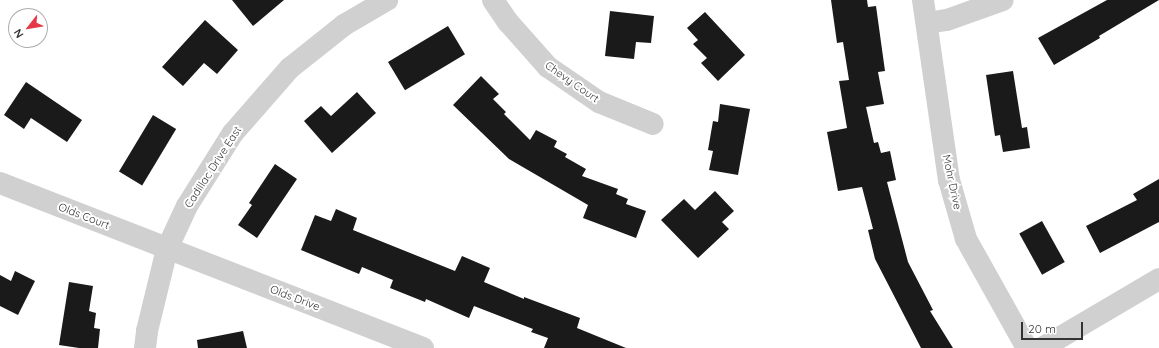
<!DOCTYPE html>
<style>
body{margin:0}
#map{position:relative;width:1159px;height:348px;overflow:hidden;background:#fff;font-family:Quicksand,sans-serif}
div>[style]{position:absolute}
[style*='--x']{left:calc(var(--x)*1px);top:calc(var(--y)*1px);width:calc(var(--w)*1px);rotate:calc(var(--a)*1deg)}
.building>*{inset:0;background:#1a1a1a;transform-origin:0 0}
.minor>*{height:22px;margin:-11px;padding:0 11px;transform-origin:11px;border-radius:11px;background:#d0d0d0}
span{translate:-50% -50%;white-space:nowrap;text-align:center;line-height:1.15;-webkit-text-stroke:4px #fff;paint-order:stroke}
.street-label{font-size:11px;color:#333}
.north{position:absolute;left:8px;top:8px;width:40px;height:40px;box-sizing:border-box;background:#fff;border:1px solid #adadad;border-radius:50%;rotate:239deg;font-size:11px;font-weight:700;line-height:16px;text-align:center;color:#333}
.north::after{content:'';display:block;margin:auto;width:14px;height:18px;background:#e63946;clip-path:polygon(50% 0,100% 100%,50% 72%,0 100%)}
.scale{position:absolute;left:1021px;top:322px;width:62px;height:18px;box-sizing:border-box;border:2px solid #333;border-top:0;padding-left:5px;font-size:12px;line-height:14px;white-space:nowrap;color:#333;-webkit-text-stroke:3px #fff;paint-order:stroke}
</style>
<div id="map">
<div class="building">
<div style="clip-path:polygon(232px 0,284px 0,253px 26px)"></div>
<div style="clip-path:polygon(831px 0,867px 0,868px 7px,876px 6px,885px 71px,878px 72px,884px 104px,866px 107px,874px 143px,878px 142px,881px 153px,890px 151px,896px 180px,887px 182px,908px 262px,933px 310px,930px 311px,953px 348px,921px 348px,875px 259px,868px 230px,873px 229px,862px 187px,838px 191px,827px 132px,847px 128px,839px 81px,849px 80px,843px 42px,837px 43px)"></div>
<div style="clip-path:polygon(1107px 0,1159px 0,1099px 36px,1100px 38px,1054px 65px,1038px 38px)"></div>
<div style="clip-path:polygon(610px 11px,654px 16px,651px 43px,636px 42px,634px 59px,605px 56px)"></div>
<div style="clip-path:polygon(705px 12px,745px 55px,718px 81px,701px 63px,707px 58px,693px 44px,698px 40px,687px 28px)"></div>
<div style="clip-path:polygon(205px 20px,238px 50px,217px 74px,204px 63px,183px 86px,162px 67px)"></div>
<div style="left:448px;top:26px;width:33px;height:70px;rotate:59deg"></div>
<div style="clip-path:polygon(1013px 71px,1022px 128px,1027px 127px,1030px 148px,1003px 152px,1000px 135px,995px 136px,986px 75px)"></div>
<div style="clip-path:polygon(481px 76px,499px 94px,493px 99px,506px 112px,504px 114px,530px 140px,536px 130px,557px 141px,554px 147px,567px 154px,565px 157px,586px 169px,582px 176px,618px 189px,616px 194px,628px 199px,626px 204px,646px 211px,636px 238px,583px 218px,588px 205px,509px 159px,453px 105px)"></div>
<div style="clip-path:polygon(26px 82px,82px 120px,67px 142px,31px 118px,24px 129px,4px 115px)"></div>
<div style="clip-path:polygon(357px 92px,376px 113px,332px 153px,304px 121px,321px 106px,331px 116px)"></div>
<div style="clip-path:polygon(720px 104px,750px 109px,738px 175px,709px 170px,713px 151px,708px 150px,713px 121px,718px 122px)"></div>
<div style="left:153px;top:115px;width:27px;height:66px;rotate:31deg"></div>
<div style="clip-path:polygon(275px 164px,297px 179px,257px 238px,238px 225px,252px 205px,249px 203px)"></div>
<div style="clip-path:polygon(1159px 179px,1159px 222px,1100px 253px,1086px 226px,1137px 200px,1133px 194px)"></div>
<div style="clip-path:polygon(715px 191px,734px 211px,722px 222px,729px 229px,698px 258px,661px 220px,684px 199px,695px 210px)"></div>
<div style="clip-path:polygon(336px 209px,357px 218px,353px 230px,455px 271px,462px 256px,490px 268px,484px 282px,524px 299px,524px 297px,580px 318px,577px 328px,626px 348px,544px 348px,548px 338px,531px 332px,533px 329px,474px 306px,469px 318px,426px 299px,425px 302px,390px 288px,393px 280px,362px 267px,359px 274px,301px 250px,315px 215px,331px 221px)"></div>
<div style="left:1042px;top:221px;width:47px;height:26px;rotate:61deg"></div>
<div style="clip-path:polygon(15px 271px,35px 281px,18px 315px,0 306px,0 275px,11px 281px)"></div>
<div style="clip-path:polygon(69px 282px,93px 286px,89px 311px,96px 313px,94px 328px,100px 329px,98px 348px,79px 348px,59px 345px)"></div>
<div style="clip-path:polygon(243px 331px,247px 348px,198px 348px,197px 340px)"></div>
</div>
<div class="minor">
<div style="--x:493;--y:0;--w:27;--a:56"></div>
<div style="--x:508;--y:22;--w:60;--a:48.4"></div>
<div style="--x:548;--y:67;--w:62;--a:34.5"></div>
<div style="--x:599;--y:102;--w:58;--a:22.2"></div>
<div style="--x:923;--y:0;--w:182;--a:81.8"></div>
<div style="--x:949;--y:180;--w:61;--a:73.9"></div>
<div style="--x:966;--y:239;--w:125;--a:60.8"></div>
<div style="--x:927;--y:23;--w:20;--a:-9"></div>
<div style="--x:947;--y:20;--w:59;--a:-19.7"></div>
<div style="--x:0;--y:183;--w:454;--a:21.3"></div>
<div style="--x:145;--y:348;--w:17;--a:-83"></div>
<div style="--x:147;--y:331;--w:84;--a:-76.3"></div>
<div style="--x:167;--y:249;--w:47;--a:-65.1"></div>
<div style="--x:187;--y:206;--w:86;--a:-57.8"></div>
<div style="--x:233;--y:133;--w:86;--a:-48.8"></div>
<div style="--x:290;--y:68;--w:69;--a:-38.5"></div>
<div style="--x:344;--y:25;--w:50;--a:-30.2"></div>
<div style="--x:1042;--y:348;--w:136;--a:-30.5"></div>
</div>
<div class="street-label">
<span style="left:572px;top:82px;rotate:35deg">Chevy Court</span>
<span style="left:213px;top:167px;rotate:-57deg">Cadillac Drive East</span>
<span style="left:952px;top:182px;rotate:78deg">Mohr Drive</span>
<span style="left:84px;top:216px;rotate:21deg">Olds Court</span>
<span style="left:295px;top:298px;rotate:21deg">Olds Drive</span>
</div>
<div class="north">N</div>
<div class="scale">20 m</div>
</div>
